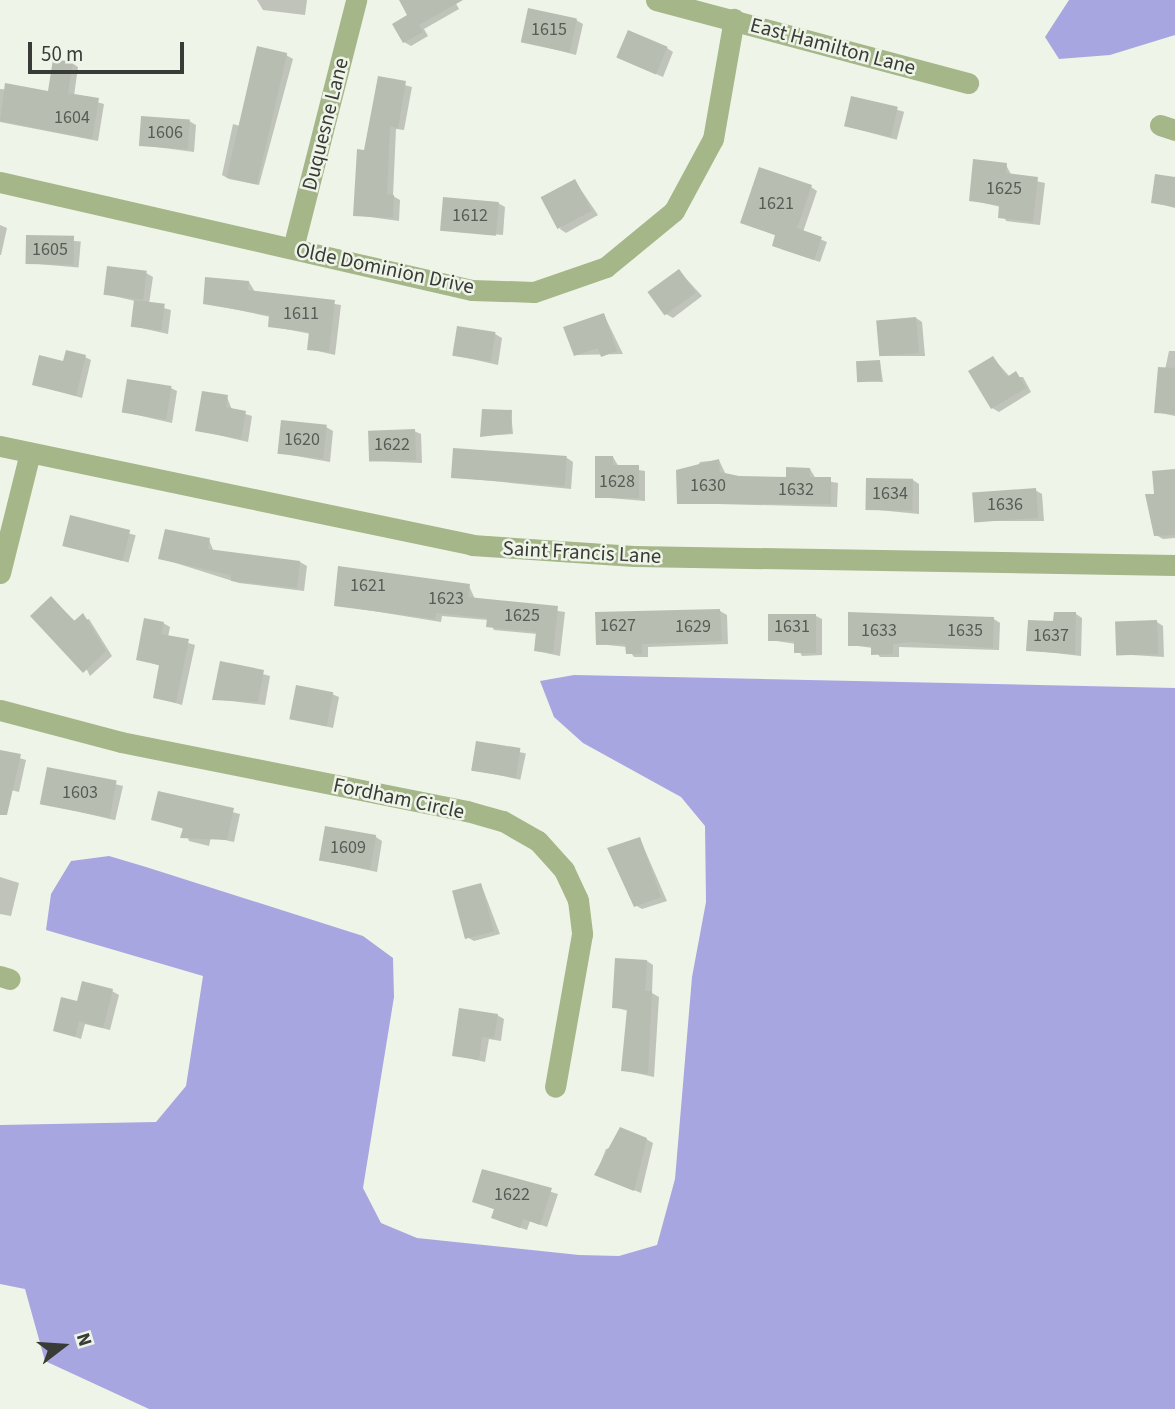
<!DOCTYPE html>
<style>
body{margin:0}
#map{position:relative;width:1175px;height:1409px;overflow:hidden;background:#eff4e8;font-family:"Source Sans 3",sans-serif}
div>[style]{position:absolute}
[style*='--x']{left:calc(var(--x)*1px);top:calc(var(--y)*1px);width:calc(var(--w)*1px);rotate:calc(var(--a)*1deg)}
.forest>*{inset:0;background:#a8a6e0}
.shadow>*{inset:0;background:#0003;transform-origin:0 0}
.building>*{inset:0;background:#b8bdb2;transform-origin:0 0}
.minor>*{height:21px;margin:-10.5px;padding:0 10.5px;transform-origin:10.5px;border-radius:10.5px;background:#a5b689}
span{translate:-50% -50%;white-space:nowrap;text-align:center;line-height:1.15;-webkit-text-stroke:5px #eff4e8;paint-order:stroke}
.number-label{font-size:18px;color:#595c56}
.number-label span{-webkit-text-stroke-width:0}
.street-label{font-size:21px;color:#393b37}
.north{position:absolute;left:28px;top:1311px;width:70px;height:70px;-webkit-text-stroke:5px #eff4e8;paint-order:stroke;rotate:73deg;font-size:19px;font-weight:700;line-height:28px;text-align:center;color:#393b37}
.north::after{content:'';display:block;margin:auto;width:24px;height:32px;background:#393b37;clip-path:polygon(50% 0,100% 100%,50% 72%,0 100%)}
.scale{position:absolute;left:28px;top:42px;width:156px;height:32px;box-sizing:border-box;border:4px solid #393b37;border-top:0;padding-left:9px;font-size:21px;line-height:24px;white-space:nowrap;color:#393b37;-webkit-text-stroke:5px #eff4e8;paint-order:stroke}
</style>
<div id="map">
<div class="forest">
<div style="clip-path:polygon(1069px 0,1175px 0,1175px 35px,1110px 55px,1059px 59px,1045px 37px)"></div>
<div style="clip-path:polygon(574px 675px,1175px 688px,1175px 1409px,149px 1409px,45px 1361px,25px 1289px,0 1284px,0 1125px,156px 1122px,186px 1086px,203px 976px,46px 930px,51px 894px,71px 861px,109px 856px,146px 867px,363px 936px,393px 958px,394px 997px,363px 1188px,381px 1223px,417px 1238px,579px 1255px,619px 1256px,657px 1245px,675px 1179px,692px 977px,706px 902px,705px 826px,681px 797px,583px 743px,554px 717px,540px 681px)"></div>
</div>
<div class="shadow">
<div style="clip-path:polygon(257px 0,307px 0,305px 15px,263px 10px)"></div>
<div style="clip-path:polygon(403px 0,454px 0,459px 9px,424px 29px,428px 36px,411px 46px,404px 42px,410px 15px)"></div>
<div style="clip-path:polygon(576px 20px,583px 24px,576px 55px,523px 41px)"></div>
<div style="clip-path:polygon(667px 48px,673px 52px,663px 77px,626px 61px)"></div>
<div style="clip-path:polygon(286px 55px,293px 59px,259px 185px,229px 179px,222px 175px,233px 124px,240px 126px)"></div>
<div style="clip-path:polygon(72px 63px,78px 67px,74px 96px,104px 104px,98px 141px,0 122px,0 89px,50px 93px)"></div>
<div style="clip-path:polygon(379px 78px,412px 87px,404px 130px,396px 129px,393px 196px,400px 200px,399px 221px,355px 215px)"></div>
<div style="left:853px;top:98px;width:53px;height:29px;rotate:15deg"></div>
<div style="clip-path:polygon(189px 121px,196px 125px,194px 152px,141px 145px)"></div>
<div style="clip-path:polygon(1006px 165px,1012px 176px,1045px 183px,1040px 225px,1006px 221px,1001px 207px,970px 200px)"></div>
<div style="clip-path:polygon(1175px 179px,1175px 208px,1153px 202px)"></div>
<div style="clip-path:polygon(575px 181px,598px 215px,566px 233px,560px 229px)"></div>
<div style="clip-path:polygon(811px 187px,817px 191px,803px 232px,827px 242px,820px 262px,781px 249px,777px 236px,742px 222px)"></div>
<div style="clip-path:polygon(498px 203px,505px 207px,503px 235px,444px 230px)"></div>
<div style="clip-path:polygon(0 225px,7px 228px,1px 255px,0 255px)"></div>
<div style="left:28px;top:237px;width:53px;height:26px;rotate:5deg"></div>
<div style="clip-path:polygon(680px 272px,702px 296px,673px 318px,666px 314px)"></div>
<div style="clip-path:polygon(146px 273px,153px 277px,149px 304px,171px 310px,168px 334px,132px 326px,135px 301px,105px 294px)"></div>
<div style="clip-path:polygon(249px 282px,255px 292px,341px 305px,335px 355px,309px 349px,311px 334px,270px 326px,271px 317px,204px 303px)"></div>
<div style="clip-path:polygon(604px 315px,623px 354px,575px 355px)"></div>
<div style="clip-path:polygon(916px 318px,922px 322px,925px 356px,881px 356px)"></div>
<div style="clip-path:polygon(495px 334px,502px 338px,498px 365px,454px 355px)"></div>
<div style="clip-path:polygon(1169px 351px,1175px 351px,1175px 416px,1156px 412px)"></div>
<div style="clip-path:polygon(85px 357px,91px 360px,82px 398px,34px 384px)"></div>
<div style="clip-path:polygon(993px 358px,1010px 377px,1023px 377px,1031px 392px,999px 412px,992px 408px)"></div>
<div style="clip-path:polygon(880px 362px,883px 382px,858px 381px)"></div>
<div style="clip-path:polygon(171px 388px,177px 391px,172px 423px,124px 412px)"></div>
<div style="clip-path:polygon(227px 397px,232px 410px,252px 416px,248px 442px,197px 430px)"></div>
<div style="clip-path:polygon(511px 412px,513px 434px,482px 436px)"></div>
<div style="clip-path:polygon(326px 427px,333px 431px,330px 462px,279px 453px)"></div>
<div style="clip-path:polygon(414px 431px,421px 434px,422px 463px,371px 461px)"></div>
<div style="clip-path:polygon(613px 457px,619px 467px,645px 471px,645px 501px,597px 497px)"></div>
<div style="clip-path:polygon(567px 458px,573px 462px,571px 489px,452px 477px)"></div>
<div style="clip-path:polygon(719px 460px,726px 475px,739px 478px,788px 478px,810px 469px,816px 479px,838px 483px,837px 507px,679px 503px,700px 462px)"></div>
<div style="clip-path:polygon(1175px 471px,1175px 538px,1163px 539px,1156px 535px,1155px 495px)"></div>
<div style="clip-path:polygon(913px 480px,919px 484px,919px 514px,868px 509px)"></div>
<div style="clip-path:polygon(1035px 490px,1042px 494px,1044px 521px,976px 521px)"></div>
<div style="left:71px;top:518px;width:67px;height:28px;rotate:15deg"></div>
<div style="clip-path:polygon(209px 540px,214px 552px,300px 562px,307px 566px,304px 591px,239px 583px,160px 558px)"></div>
<div style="clip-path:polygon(469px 586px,475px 599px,565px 612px,560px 656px,536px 651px,537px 634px,494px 630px,488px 620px,442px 616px,441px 622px,336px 605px)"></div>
<div style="clip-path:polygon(51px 598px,76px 622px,89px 619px,112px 656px,90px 676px)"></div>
<div style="clip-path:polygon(720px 611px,727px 615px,728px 644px,648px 647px,648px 657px,634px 657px,627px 647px,598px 644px)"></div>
<div style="clip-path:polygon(1076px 614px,1082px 618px,1081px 656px,1028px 650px,1055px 623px)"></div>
<div style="clip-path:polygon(816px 616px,822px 619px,822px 655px,802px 656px,796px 644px,770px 640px)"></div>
<div style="clip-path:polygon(994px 619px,1000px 623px,999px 650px,899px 647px,899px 657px,880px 657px,873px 648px,850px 645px)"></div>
<div style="clip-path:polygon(1157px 622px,1163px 626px,1164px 657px,1117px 654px)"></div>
<div style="clip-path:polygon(163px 623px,170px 627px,168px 637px,195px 645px,182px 705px,155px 697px,161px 666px,138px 659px)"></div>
<div style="clip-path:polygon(221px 663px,270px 676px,265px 705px,214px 699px)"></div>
<div style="clip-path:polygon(332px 694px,339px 697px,333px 728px,291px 718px)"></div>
<div style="left:477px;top:743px;width:50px;height:27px;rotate:12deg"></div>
<div style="clip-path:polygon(0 752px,26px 760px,19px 792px,7px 789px,0 797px)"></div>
<div style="left:49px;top:769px;width:76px;height:35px;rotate:13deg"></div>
<div style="clip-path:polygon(159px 793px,240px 814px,234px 842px,211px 837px,209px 846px,189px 841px,184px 829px,153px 820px)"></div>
<div style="clip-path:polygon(376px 837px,382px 841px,377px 872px,321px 860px)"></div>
<div style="clip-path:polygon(640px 839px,667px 901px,642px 909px,635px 905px)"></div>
<div style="clip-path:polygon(0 877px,19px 883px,11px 916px,0 914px)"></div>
<div style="clip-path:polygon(481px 884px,500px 934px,474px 941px,467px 937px)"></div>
<div style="clip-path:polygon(647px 961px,653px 965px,652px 993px,659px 997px,654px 1077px,622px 1070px,628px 1011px,614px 1007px)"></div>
<div style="clip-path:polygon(112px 991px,119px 995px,110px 1030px,85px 1024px,81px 1039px,55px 1030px,78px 1003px)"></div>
<div style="clip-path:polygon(497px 1015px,504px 1019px,501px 1041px,489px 1039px,485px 1062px,454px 1055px)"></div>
<div style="clip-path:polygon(646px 1139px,653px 1143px,641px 1193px,596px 1174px,606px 1149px)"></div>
<div style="clip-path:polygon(483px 1171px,558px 1194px,547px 1227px,530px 1221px,527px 1230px,500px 1221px,493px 1218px,496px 1210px,474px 1201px)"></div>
</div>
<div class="building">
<div style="clip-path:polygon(399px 0,463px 0,419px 25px,423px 32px,403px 43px,392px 24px,407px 15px)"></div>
<div style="left:528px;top:8px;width:50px;height:35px;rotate:12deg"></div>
<div style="left:628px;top:30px;width:43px;height:30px;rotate:23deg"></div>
<div style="left:257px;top:46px;width:31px;height:135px;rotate:13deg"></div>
<div style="clip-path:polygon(53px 59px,73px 62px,68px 93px,99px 98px,92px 139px,0 121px,5px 83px,48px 91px)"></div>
<div style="clip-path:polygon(378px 76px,406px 81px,398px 128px,390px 126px,387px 194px,394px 195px,393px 218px,353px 216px,357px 149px,364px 150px)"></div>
<div style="left:851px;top:96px;width:48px;height:31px;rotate:13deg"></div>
<div style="left:141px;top:116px;width:49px;height:30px;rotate:4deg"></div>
<div style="clip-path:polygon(973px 159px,1007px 163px,1006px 173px,1038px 177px,1033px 222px,998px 218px,999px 205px,969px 201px)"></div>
<div style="clip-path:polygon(759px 167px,812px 185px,797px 228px,822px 237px,814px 260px,772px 246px,775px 235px,740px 223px)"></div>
<div style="clip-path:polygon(1155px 174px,1175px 177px,1175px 207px,1151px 203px)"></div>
<div style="left:575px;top:179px;width:36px;height:39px;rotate:62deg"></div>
<div style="left:443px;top:197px;width:56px;height:34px;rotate:5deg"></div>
<div style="left:26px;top:235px;width:48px;height:29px;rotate:1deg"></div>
<div style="left:107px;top:266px;width:40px;height:29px;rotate:7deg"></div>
<div style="left:679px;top:269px;width:29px;height:39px;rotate:54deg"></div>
<div style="clip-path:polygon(205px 277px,249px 281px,248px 290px,335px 300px,329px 352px,307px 350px,309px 332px,268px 327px,269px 315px,203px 304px)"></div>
<div style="left:134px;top:300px;width:31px;height:27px;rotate:7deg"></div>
<div style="clip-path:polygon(604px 313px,617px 351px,601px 357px,598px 348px,574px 356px,563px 327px)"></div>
<div style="left:916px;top:317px;width:36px;height:40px;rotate:85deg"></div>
<div style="left:457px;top:326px;width:39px;height:30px;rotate:9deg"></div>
<div style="clip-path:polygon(66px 350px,86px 355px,76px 396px,32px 385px,39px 355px,63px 361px)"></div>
<div style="clip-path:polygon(993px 356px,1007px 377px,1016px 371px,1026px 388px,991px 409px,968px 371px)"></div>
<div style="left:880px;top:360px;width:21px;height:24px;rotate:87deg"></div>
<div style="clip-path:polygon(1158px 367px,1175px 368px,1175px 414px,1154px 413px)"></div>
<div style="left:127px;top:379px;width:45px;height:34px;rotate:9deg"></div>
<div style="clip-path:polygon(202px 391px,228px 395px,226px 407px,246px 411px,241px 439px,195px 431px)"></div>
<div style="clip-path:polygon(482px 409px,512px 410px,511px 433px,480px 437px)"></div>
<div style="left:281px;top:420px;width:46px;height:34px;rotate:6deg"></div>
<div style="left:415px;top:429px;width:31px;height:47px;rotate:88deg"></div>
<div style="left:453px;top:448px;width:114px;height:30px;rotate:4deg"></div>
<div style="clip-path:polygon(595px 456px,613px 456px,613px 465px,639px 465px,639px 498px,595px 498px)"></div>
<div style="clip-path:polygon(719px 459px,720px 472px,739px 476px,786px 477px,786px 467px,810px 468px,810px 477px,831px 477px,831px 504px,677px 504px,676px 470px)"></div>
<div style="clip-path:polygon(1175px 469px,1175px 535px,1154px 536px,1145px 494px,1154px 494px,1152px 471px)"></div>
<div style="left:866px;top:478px;width:47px;height:32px;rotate:1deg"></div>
<div style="left:1036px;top:488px;width:30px;height:64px;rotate:86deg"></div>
<div style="left:70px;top:515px;width:62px;height:32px;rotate:14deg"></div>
<div style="clip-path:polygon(165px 529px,210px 538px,208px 549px,300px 561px,297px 588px,231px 581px,231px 575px,158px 559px)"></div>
<div style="clip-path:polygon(338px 566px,470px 584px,468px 597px,558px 606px,553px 653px,534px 651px,536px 632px,486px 627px,487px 618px,436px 613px,435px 619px,334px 606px)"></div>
<div style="clip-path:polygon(51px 596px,74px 621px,83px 613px,106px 651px,83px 673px,30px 616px)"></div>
<div style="clip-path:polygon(720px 609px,722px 641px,642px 644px,642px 654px,626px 654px,625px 644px,596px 645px,595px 612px)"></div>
<div style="clip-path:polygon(848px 612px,994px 617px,993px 648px,911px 642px,893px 644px,893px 654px,871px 655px,871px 646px,848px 646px)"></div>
<div style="clip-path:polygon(1054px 612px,1076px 612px,1075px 654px,1026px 651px,1028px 620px,1053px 621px)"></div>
<div style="clip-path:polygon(768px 614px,816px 614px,816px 653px,794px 653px,794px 641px,768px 641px)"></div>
<div style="clip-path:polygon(144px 618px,164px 622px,161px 634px,189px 639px,176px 703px,153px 698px,159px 665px,136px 660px)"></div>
<div style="left:1157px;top:620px;width:34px;height:42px;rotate:88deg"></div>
<div style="clip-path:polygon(220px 661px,264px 670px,258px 702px,212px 700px)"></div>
<div style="left:296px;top:685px;width:38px;height:35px;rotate:11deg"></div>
<div style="left:476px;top:741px;width:45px;height:30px;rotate:9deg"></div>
<div style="clip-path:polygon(0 750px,21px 754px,7px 815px,0 815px)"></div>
<div style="left:47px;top:767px;width:71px;height:38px;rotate:11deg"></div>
<div style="clip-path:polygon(158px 791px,234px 808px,227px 840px,180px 838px,183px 828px,151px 820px)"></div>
<div style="left:325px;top:826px;width:52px;height:35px;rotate:10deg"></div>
<div style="clip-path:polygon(640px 837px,661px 897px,634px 907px,607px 848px)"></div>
<div style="left:481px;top:883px;width:50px;height:30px;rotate:75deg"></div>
<div style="clip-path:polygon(615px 958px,647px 960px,645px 991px,652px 991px,648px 1074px,621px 1071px,627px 1009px,612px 1008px)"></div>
<div style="clip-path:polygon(82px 981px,113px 989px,103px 1028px,79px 1021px,75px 1037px,53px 1031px,61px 997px,77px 1001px)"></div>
<div style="clip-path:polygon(459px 1008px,498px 1014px,494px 1038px,482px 1037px,479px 1060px,452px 1056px)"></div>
<div style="clip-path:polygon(620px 1127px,647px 1138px,634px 1191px,594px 1175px)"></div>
<div style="clip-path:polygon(482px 1169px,552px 1188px,540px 1225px,523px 1219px,520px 1228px,491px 1218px,494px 1209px,472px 1202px)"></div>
</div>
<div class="minor">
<div style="--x:656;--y:0;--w:323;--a:14.9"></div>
<div style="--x:1160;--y:125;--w:16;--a:18"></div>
<div style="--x:0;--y:182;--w:484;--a:12.9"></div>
<div style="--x:472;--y:290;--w:62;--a:1.8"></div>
<div style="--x:534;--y:292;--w:76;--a:-19.1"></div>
<div style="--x:606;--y:267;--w:88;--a:-39.5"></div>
<div style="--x:674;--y:211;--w:82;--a:-61.6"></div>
<div style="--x:713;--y:139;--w:122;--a:-80.1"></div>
<div style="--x:293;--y:248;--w:256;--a:-75.7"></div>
<div style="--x:0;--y:446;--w:482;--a:11.8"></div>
<div style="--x:472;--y:545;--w:162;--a:3.9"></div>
<div style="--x:634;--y:556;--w:541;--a:0.95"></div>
<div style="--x:0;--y:573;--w:124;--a:-76"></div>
<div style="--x:0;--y:710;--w:125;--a:14.8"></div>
<div style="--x:121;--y:742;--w:353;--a:11.3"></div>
<div style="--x:467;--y:811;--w:37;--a:16"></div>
<div style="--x:503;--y:821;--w:40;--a:29.7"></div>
<div style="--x:538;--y:841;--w:39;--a:48"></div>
<div style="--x:564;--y:870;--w:33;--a:65"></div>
<div style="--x:578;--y:900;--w:34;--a:83"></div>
<div style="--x:582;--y:934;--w:155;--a:100"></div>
<div style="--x:0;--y:976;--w:10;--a:17"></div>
</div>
<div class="number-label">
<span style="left:549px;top:30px">1615</span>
<span style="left:72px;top:118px">1604</span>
<span style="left:165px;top:133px">1606</span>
<span style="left:1004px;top:189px">1625</span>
<span style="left:776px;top:204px">1621</span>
<span style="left:470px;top:216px">1612</span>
<span style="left:50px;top:250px">1605</span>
<span style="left:301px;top:314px">1611</span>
<span style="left:302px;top:440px">1620</span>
<span style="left:392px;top:445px">1622</span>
<span style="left:617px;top:482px">1628</span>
<span style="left:708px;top:486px">1630</span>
<span style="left:796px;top:490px">1632</span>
<span style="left:890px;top:494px">1634</span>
<span style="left:1005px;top:505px">1636</span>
<span style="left:368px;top:586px">1621</span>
<span style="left:446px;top:599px">1623</span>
<span style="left:522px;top:616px">1625</span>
<span style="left:618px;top:626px">1627</span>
<span style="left:693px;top:627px">1629</span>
<span style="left:792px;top:627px">1631</span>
<span style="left:879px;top:631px">1633</span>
<span style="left:965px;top:631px">1635</span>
<span style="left:1051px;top:636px">1637</span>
<span style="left:80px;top:793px">1603</span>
<span style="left:348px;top:848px">1609</span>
<span style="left:512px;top:1195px">1622</span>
</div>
<div class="street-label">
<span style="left:833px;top:46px;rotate:15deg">East Hamilton Lane</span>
<span style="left:325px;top:124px;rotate:-76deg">Duquesne Lane</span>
<span style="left:385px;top:268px;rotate:12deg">Olde Dominion Drive</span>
<span style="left:582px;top:552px;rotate:3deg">Saint Francis Lane</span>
<span style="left:399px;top:798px;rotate:12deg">Fordham Circle</span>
</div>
<div class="north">N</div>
<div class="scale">50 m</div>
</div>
